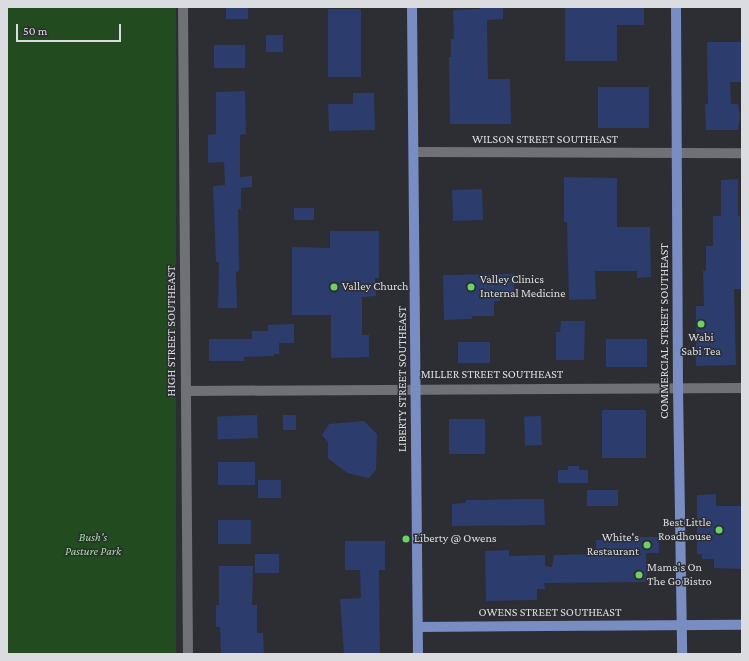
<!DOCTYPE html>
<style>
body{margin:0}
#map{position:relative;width:749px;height:661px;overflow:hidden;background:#2c2e33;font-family:"Crimson Pro",serif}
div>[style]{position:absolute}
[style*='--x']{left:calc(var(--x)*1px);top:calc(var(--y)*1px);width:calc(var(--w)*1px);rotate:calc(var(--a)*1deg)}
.green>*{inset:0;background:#224c1f;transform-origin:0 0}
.building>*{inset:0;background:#2c3c6d;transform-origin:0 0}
.minor>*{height:10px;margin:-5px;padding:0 5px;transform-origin:5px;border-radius:5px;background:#6f7177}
.tertiary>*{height:10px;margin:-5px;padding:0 5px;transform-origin:5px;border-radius:5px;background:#6f7177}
.primary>*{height:10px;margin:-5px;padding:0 5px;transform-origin:5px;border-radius:5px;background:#7a8dc3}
.dots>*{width:11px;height:11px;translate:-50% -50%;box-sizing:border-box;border:2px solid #2c2e33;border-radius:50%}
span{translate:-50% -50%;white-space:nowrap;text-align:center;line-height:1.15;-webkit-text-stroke:3px #2c2e33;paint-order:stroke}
.street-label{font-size:12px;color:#dbdce0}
.poi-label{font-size:12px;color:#dbdce0}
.left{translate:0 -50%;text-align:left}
.right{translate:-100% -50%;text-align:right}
.park-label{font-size:12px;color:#9edf98;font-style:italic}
.frame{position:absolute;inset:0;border:8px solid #dbdce0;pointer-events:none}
.scale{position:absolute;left:16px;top:24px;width:105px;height:18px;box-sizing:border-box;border:2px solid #dbdce0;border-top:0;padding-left:5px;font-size:12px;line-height:14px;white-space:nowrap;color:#dbdce0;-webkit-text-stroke:3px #2c2e33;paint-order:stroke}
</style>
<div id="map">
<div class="green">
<div style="left:7px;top:7px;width:169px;height:647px"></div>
</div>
<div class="building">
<div style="left:226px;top:7px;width:22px;height:12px"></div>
<div style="clip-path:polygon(480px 7px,503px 7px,503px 19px,487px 20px,488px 79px,510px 79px,511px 124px,450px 124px,449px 57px,451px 57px,451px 39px,454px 39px,453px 10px,480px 9px)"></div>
<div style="clip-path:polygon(565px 7px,644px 7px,644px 25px,617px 25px,617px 61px,565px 61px)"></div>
<div style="left:361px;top:9px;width:68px;height:33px;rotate:90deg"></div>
<div style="left:266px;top:35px;width:17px;height:17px"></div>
<div style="clip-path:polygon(707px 42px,742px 42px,742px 82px,730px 82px,731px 104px,738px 104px,740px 116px,738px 130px,706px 130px,705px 104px,708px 104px)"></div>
<div style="left:214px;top:45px;width:31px;height:23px"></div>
<div style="left:598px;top:87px;width:51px;height:41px"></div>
<div style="clip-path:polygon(245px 91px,246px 134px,240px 135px,240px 177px,252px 176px,252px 187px,241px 188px,241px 209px,238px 209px,239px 271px,236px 272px,237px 308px,218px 308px,219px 262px,216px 262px,213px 186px,225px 185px,224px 162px,208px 163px,208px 135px,216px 134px,216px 92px)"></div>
<div style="clip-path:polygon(353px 93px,374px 93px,375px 130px,329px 131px,328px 104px,353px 104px)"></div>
<div style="clip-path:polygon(564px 177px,617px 178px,617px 227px,650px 227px,651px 277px,637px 278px,637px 271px,595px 271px,596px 299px,569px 300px,567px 222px,564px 222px)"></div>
<div style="clip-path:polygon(738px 179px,738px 216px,740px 216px,740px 240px,742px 240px,742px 289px,734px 289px,736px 365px,696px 366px,696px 306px,704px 306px,703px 271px,706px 271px,706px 246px,713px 246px,713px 216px,721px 216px,721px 180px)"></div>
<div style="left:482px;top:189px;width:31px;height:30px;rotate:88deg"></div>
<div style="left:294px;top:208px;width:20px;height:12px"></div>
<div style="clip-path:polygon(330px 231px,379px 231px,379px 278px,375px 278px,376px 296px,362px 297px,362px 335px,369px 335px,369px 357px,331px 358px,331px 315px,292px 315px,292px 247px,330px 248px)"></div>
<div style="clip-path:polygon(514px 274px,514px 293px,500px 293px,500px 301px,494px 301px,494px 316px,472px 316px,472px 319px,444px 320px,443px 275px)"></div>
<div style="clip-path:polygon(561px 321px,585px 321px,584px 360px,556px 360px,556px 332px,560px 332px)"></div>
<div style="clip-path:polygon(294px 324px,294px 343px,279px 343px,279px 354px,274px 354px,274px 356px,244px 357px,244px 361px,209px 361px,209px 339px,252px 339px,252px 331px,268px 331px,268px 325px)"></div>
<div style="left:647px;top:339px;width:28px;height:41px;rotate:90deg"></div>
<div style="left:458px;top:342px;width:32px;height:21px"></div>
<div style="left:602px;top:410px;width:44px;height:48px"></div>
<div style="left:257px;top:415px;width:23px;height:40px;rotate:88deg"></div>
<div style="left:283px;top:415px;width:13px;height:15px"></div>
<div style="left:541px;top:416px;width:29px;height:17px;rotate:88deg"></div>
<div style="left:449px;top:419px;width:36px;height:35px"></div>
<div style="clip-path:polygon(364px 421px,377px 434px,376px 470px,369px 478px,347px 473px,328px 458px,328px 442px,322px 435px,329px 424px)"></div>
<div style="left:218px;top:462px;width:37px;height:23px"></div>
<div style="clip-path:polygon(568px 466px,579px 466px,579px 470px,588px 470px,588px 483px,558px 483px,558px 470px,568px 470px)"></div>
<div style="left:258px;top:480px;width:23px;height:18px"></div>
<div style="left:587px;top:490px;width:31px;height:16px"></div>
<div style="clip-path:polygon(716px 494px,716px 506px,742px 506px,742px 569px,714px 568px,714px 559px,702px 559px,702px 554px,697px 554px,697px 495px)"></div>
<div style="clip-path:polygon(521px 499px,544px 499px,545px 525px,452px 526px,452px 504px,466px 503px,466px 500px)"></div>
<div style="left:218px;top:520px;width:33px;height:24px"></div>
<div style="clip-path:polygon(638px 537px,659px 537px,659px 553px,646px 553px,647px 582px,544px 583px,545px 589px,537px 589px,537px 600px,486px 601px,485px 551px,509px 550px,509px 556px,545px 555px,545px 566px,552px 567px,554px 555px,596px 554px,596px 540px,638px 540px)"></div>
<div style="clip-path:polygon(345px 541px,385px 541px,385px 570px,379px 570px,380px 654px,344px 654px,340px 599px,361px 598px,360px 570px,345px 570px)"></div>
<div style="left:255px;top:554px;width:24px;height:19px"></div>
<div style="clip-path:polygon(219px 566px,253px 566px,252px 605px,257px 605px,257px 633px,263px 633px,264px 654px,221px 654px,220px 627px,216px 627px,216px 605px,219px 605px)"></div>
</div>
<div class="minor">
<div style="--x:414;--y:152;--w:328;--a:0.2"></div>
<div style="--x:186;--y:391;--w:556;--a:-0.31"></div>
</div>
<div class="tertiary">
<div style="--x:183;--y:7;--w:647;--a:89.56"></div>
</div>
<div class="primary">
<div style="--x:412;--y:7;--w:647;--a:89.47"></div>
<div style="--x:676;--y:7;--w:381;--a:89.7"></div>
<div style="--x:678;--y:388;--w:266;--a:89.1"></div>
<div style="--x:418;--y:627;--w:324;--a:-0.4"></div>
</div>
<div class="dots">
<div style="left:334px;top:287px;background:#6ad363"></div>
<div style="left:471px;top:287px;background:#6ad363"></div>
<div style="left:701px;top:324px;background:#6ad363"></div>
<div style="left:719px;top:530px;background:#6ad363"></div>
<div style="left:406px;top:539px;background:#6ad363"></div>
<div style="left:647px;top:545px;background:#6ad363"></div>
<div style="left:639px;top:575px;background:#6ad363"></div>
</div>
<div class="street-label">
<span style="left:545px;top:140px">WILSON STREET SOUTHEAST</span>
<span style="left:172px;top:331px;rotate:-90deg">HIGH STREET SOUTHEAST</span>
<span style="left:665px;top:331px;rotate:-90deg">COMMERCIAL STREET SOUTHEAST</span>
<span style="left:492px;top:375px">MILLER STREET SOUTHEAST</span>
<span style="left:403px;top:379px;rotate:-90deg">LIBERTY STREET SOUTHEAST</span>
<span style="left:550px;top:613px">OWENS STREET SOUTHEAST</span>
</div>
<div class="poi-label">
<span class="left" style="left:480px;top:287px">Valley Clinics<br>Internal Medicine</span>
<span class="left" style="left:342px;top:287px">Valley Church</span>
<span style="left:701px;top:345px">Wabi<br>Sabi Tea</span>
<span class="right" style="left:711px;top:530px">Best Little<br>Roadhouse</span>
<span class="right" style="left:639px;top:545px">White's<br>Restaurant</span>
<span class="left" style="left:414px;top:539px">Liberty @ Owens</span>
<span class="left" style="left:647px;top:575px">Mama's On<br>The Go Bistro</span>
</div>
<div class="park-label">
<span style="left:93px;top:545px">Bush's<br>Pasture Park</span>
</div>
<div class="frame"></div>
<div class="scale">50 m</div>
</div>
